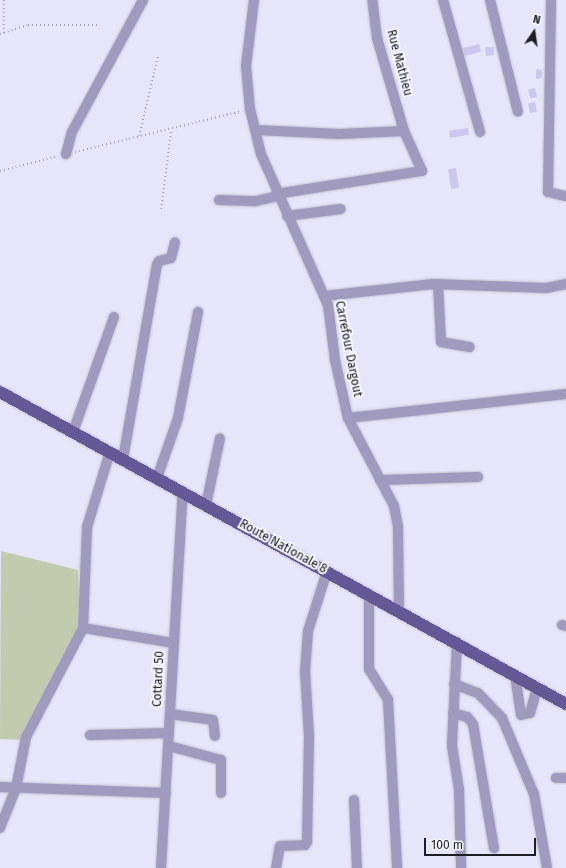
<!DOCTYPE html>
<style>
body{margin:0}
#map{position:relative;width:566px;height:868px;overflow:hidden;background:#e7e5f9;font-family:"Fira Sans",sans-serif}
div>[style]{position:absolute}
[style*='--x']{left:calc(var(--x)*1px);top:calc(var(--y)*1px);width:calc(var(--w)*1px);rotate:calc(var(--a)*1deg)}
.green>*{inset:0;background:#c2cbad}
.building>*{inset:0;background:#cdc7ef;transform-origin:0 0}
.path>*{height:1.5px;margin-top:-0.75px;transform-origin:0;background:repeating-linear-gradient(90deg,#a4a3b2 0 1px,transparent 0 4px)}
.roads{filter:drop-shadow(0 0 1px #c3c1d2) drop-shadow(0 0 1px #c3c1d2)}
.minor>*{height:10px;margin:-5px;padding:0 5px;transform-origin:5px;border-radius:5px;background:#9f9abe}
.major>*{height:12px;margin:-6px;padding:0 6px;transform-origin:6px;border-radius:6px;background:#655897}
span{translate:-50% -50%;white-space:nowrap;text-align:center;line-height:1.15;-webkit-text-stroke:4px #f5f4fc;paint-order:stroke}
.street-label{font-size:12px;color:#1d1d23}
.north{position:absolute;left:514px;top:12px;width:40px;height:40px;-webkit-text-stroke:3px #f5f4fc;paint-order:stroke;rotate:13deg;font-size:11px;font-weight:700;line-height:16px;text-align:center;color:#1d1d23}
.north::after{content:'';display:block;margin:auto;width:14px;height:18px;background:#1d1d23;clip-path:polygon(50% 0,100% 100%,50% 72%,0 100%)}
.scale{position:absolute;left:424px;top:838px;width:112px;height:18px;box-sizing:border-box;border:2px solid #1d1d23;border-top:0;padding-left:5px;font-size:12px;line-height:14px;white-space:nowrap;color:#1d1d23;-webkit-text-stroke:3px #f5f4fc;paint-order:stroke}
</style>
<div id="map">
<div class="green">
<div style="clip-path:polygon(1px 551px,78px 570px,80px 624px,22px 740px,0 739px)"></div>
</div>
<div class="building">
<div style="left:479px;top:44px;width:8px;height:17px;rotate:76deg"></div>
<div style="clip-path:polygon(485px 47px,494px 47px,494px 55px,486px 56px)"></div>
<div style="clip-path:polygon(536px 69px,542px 70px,542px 78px,536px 79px)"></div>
<div style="left:535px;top:88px;width:9px;height:7px;rotate:77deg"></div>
<div style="left:535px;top:102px;width:10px;height:7px;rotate:79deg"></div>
<div style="left:468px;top:128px;width:7px;height:19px;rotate:82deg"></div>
<div style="left:456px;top:168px;width:20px;height:8px;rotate:81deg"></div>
</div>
<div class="path">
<div style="--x:4;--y:0;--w:34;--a:90"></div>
<div style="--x:0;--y:34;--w:29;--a:-18"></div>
<div style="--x:28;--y:25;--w:71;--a:0"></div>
<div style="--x:139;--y:136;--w:83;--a:-76.8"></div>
<div style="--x:75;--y:152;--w:172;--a:-13.8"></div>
<div style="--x:0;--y:171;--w:60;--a:-14.5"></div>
<div style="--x:161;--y:209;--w:80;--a:-82.8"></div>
</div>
<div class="roads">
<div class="minor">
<div style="--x:254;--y:0;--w:66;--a:96.9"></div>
<div style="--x:246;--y:66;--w:43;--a:84.7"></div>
<div style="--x:250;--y:109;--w:46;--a:76.3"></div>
<div style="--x:261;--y:154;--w:165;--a:66.1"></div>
<div style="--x:328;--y:305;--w:55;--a:82.7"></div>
<div style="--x:335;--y:360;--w:59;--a:77.4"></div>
<div style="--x:348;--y:418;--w:99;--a:62.4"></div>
<div style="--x:394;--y:506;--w:21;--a:79"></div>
<div style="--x:398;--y:527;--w:83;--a:89.3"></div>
<div style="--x:443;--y:0;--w:137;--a:74.3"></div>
<div style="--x:490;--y:0;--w:115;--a:76"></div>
<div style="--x:257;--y:130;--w:82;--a:2.8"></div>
<div style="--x:339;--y:134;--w:65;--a:-2.6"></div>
<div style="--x:66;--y:154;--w:23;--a:-75"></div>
<div style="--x:72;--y:132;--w:150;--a:-61.7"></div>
<div style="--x:548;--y:192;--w:192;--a:-89.1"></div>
<div style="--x:548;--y:192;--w:18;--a:13"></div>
<div style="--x:276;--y:194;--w:148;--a:-9"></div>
<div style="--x:422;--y:171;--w:44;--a:-114.2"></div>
<div style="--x:404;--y:131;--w:97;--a:-106.2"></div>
<div style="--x:377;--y:38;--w:38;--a:-97"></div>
<div style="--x:219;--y:200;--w:37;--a:2"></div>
<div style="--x:256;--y:201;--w:22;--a:-13"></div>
<div style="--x:287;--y:216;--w:54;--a:-7.4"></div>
<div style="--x:438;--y:284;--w:58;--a:87"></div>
<div style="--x:441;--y:342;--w:29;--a:10"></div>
<div style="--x:324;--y:296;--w:110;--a:-6.3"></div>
<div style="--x:433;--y:284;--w:113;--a:2"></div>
<div style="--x:546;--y:288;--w:20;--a:-11"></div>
<div style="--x:348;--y:418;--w:219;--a:-6.3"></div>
<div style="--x:73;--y:432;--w:122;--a:-70.4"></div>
<div style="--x:123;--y:459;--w:197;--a:-80.1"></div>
<div style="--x:157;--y:265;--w:4;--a:-63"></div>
<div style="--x:159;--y:261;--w:12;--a:-14"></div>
<div style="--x:171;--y:258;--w:16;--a:-76"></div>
<div style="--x:157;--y:478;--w:64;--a:-70.7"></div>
<div style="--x:178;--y:418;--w:108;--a:-79.3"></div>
<div style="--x:380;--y:480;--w:98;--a:-1.8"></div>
<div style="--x:206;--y:505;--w:68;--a:-78.2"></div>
<div style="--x:369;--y:594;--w:75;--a:90"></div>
<div style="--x:369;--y:669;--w:36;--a:58"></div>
<div style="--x:388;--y:700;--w:168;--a:86.9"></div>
<div style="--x:562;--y:625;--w:4;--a:14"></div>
<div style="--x:83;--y:628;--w:92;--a:9.4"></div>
<div style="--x:457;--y:642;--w:104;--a:92.8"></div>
<div style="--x:452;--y:746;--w:44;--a:80.8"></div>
<div style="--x:459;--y:789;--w:79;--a:88.5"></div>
<div style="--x:515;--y:675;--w:40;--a:81.5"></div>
<div style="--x:521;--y:715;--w:9;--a:-13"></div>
<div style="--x:530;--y:713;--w:26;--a:-74"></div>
<div style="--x:454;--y:684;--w:26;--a:21"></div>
<div style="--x:478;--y:693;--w:35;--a:46"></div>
<div style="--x:502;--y:718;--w:82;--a:67.2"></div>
<div style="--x:534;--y:794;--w:75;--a:80"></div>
<div style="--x:453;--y:713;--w:15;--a:16"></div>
<div style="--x:467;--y:717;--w:9;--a:49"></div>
<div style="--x:473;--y:724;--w:126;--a:80.4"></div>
<div style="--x:170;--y:714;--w:43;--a:7.9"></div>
<div style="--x:213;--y:720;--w:16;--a:83"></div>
<div style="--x:90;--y:735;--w:79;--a:-1.5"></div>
<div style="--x:169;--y:746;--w:54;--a:15.1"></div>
<div style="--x:221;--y:760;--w:33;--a:90"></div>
<div style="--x:556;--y:778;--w:10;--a:0"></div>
<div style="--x:0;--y:787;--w:166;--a:2.1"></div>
<div style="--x:354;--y:800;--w:68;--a:87.5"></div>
<div style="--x:0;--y:828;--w:43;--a:-68.2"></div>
<div style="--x:16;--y:788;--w:52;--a:-78.9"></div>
<div style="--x:26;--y:737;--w:123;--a:-62.4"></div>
<div style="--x:83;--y:628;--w:101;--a:-87.7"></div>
<div style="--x:87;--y:527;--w:78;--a:-73"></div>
<div style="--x:161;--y:868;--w:377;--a:-86.7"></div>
<div style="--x:276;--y:868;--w:22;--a:-80"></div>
<div style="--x:280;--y:846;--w:25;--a:-2"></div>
<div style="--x:305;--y:845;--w:4;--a:-56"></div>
<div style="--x:307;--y:842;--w:106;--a:-88.9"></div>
<div style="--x:309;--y:736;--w:65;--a:-93.5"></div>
<div style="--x:305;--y:671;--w:40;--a:-85.7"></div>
<div style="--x:308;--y:631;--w:63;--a:-72.4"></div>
</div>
<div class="major">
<div style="--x:0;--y:392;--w:646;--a:28.87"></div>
</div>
</div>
<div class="street-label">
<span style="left:399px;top:63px;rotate:75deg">Rue Mathieu</span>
<span style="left:348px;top:349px;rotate:79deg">Carrefour Dargout</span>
<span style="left:283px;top:547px;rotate:29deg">Route Nationale 8</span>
<span style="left:159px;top:679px;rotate:-87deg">Cottard 50</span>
</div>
<div class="north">N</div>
<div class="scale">100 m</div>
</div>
